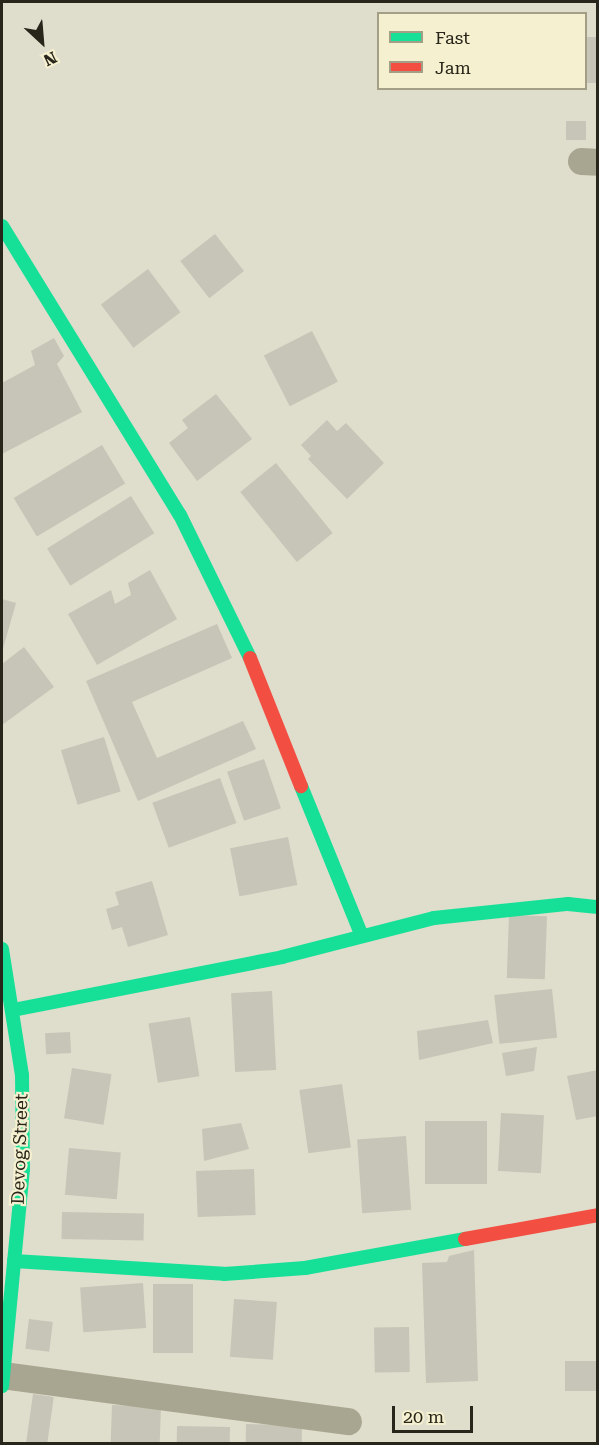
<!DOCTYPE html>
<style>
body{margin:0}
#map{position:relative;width:599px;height:1445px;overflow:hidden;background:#dfddcb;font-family:"Roboto Serif",serif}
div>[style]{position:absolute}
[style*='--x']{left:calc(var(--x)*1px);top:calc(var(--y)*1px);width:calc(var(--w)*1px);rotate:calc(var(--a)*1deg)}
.building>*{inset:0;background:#c7c5b7;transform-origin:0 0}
.street>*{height:27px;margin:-13.5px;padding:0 13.5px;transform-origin:13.5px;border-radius:13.5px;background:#a8a590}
.fast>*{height:14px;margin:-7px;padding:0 7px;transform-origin:7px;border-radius:7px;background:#16e098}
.jam>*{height:14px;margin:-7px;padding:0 7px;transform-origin:7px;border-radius:7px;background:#f24e42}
span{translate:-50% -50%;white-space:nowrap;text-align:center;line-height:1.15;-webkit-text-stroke:4.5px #f5f0d0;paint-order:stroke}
.street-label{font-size:18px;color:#28261a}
.frame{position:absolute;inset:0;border:3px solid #28261a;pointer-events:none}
.legend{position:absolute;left:377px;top:12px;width:210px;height:78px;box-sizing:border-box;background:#f5f0d0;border:2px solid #a39f87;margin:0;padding:8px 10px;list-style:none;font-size:18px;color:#28261a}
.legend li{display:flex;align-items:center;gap:12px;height:30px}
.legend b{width:30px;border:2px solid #a39f87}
.north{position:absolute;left:12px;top:12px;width:60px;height:60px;-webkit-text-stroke:4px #f5f0d0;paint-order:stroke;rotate:154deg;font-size:16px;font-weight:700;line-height:24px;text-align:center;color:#28261a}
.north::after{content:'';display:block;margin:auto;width:21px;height:27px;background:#28261a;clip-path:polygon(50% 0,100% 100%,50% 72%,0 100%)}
.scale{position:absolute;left:392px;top:1406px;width:81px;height:27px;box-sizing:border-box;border:3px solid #28261a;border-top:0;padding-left:8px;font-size:18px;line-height:21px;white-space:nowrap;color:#28261a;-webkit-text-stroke:4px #f5f0d0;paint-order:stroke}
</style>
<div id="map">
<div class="building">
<div style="left:586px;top:37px;width:12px;height:46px"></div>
<div style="left:566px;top:121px;width:20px;height:19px"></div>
<div style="left:215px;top:234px;width:47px;height:44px;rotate:52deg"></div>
<div style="left:148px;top:269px;width:54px;height:59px;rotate:53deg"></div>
<div style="left:312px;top:331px;width:57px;height:54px;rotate:63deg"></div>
<div style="clip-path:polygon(54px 338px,64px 356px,57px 364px,82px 412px,2px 454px,2px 383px,35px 365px,31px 351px)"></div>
<div style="clip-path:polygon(216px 394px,252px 439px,197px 481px,169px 443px,188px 428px,182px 420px)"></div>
<div style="clip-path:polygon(327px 420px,337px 431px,346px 423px,384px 463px,347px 499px,308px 459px,311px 456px,301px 445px)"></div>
<div style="left:102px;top:445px;width:45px;height:103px;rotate:59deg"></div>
<div style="left:276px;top:463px;width:90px;height:46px;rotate:51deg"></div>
<div style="left:131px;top:496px;width:44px;height:99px;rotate:58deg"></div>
<div style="clip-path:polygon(150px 570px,177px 619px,97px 665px,68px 614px,111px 590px,115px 604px,131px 595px,128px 583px)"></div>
<div style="clip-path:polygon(2px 599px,16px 603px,2px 652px)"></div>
<div style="clip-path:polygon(217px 624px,232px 658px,132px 702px,157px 758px,243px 721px,256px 749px,138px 801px,86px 681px)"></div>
<div style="clip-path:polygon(24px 647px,54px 687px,2px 725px,2px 664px)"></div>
<div style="left:104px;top:737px;width:57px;height:45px;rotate:73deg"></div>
<div style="left:264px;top:759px;width:52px;height:39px;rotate:71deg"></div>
<div style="left:220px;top:778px;width:48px;height:72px;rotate:70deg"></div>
<div style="left:288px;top:837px;width:49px;height:59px;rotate:79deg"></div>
<div style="clip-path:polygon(152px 881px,168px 935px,128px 947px,122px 927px,112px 930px,106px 909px,119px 905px,115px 892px)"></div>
<div style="left:509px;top:915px;width:38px;height:63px;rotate:2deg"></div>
<div style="left:552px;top:989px;width:49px;height:58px;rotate:84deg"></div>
<div style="left:272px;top:991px;width:79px;height:41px;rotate:87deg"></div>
<div style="left:190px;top:1017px;width:60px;height:42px;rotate:81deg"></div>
<div style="clip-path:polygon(488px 1020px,493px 1043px,419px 1060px,417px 1031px)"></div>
<div style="left:70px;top:1032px;width:21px;height:25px;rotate:87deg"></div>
<div style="clip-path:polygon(537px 1047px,534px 1071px,506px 1076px,502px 1053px)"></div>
<div style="left:72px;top:1068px;width:40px;height:51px;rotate:9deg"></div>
<div style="clip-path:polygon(598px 1070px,598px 1116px,576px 1120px,567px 1076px)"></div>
<div style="left:342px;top:1084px;width:64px;height:43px;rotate:82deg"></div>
<div style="left:501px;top:1113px;width:43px;height:58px;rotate:3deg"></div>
<div style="left:487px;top:1121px;width:63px;height:62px;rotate:90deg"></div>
<div style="clip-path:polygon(241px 1123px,249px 1149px,204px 1161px,202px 1129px)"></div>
<div style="left:406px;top:1136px;width:74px;height:49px;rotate:86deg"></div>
<div style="left:69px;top:1148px;width:52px;height:47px;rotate:5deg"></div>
<div style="left:254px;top:1169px;width:46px;height:58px;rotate:88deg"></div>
<div style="left:62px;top:1212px;width:82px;height:27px;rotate:1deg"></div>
<div style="clip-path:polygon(474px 1250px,478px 1381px,426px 1383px,422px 1263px,447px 1262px,449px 1256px)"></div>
<div style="left:143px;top:1283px;width:45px;height:63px;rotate:86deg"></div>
<div style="left:153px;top:1284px;width:40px;height:69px"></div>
<div style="left:234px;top:1299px;width:43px;height:58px;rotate:4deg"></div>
<div style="left:29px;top:1319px;width:24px;height:30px;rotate:7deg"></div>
<div style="left:409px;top:1327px;width:45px;height:35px;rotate:89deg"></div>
<div style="left:565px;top:1361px;width:33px;height:30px"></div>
<div style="left:33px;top:1394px;width:21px;height:50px;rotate:8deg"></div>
<div style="left:112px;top:1405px;width:49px;height:39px;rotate:2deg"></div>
<div style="left:246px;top:1424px;width:56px;height:20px;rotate:1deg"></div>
<div style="left:177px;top:1426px;width:53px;height:18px;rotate:1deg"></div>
</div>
<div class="street">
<div style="--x:581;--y:161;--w:17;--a:3"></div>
<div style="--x:2;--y:1375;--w:349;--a:7.6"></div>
</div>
<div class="fast">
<div style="--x:2;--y:226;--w:339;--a:58.4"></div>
<div style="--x:180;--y:515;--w:159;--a:63.9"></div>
<div style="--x:301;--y:786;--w:162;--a:67.9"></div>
<div style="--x:2;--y:949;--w:128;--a:81"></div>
<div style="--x:22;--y:1075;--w:94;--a:89.4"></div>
<div style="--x:23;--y:1169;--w:218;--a:95.5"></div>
<div style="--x:13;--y:1010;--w:274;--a:-11.1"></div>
<div style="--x:282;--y:957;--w:157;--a:-14.4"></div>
<div style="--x:434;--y:918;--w:135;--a:-6"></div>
<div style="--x:568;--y:904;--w:30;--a:6"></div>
<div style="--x:14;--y:1261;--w:210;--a:3.5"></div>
<div style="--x:224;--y:1274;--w:81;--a:-4.2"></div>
<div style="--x:305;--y:1268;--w:163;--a:-10.3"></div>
</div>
<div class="jam">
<div style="--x:250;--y:658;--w:138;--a:68.3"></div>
<div style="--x:465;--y:1239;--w:135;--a:-10.2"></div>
</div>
<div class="street-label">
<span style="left:20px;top:1149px;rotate:-88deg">Devog Street</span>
</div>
<div class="frame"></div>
<ul class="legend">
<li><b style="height:8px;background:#16e098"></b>Fast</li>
<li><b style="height:8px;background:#f24e42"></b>Jam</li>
</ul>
<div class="north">N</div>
<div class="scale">20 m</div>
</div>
